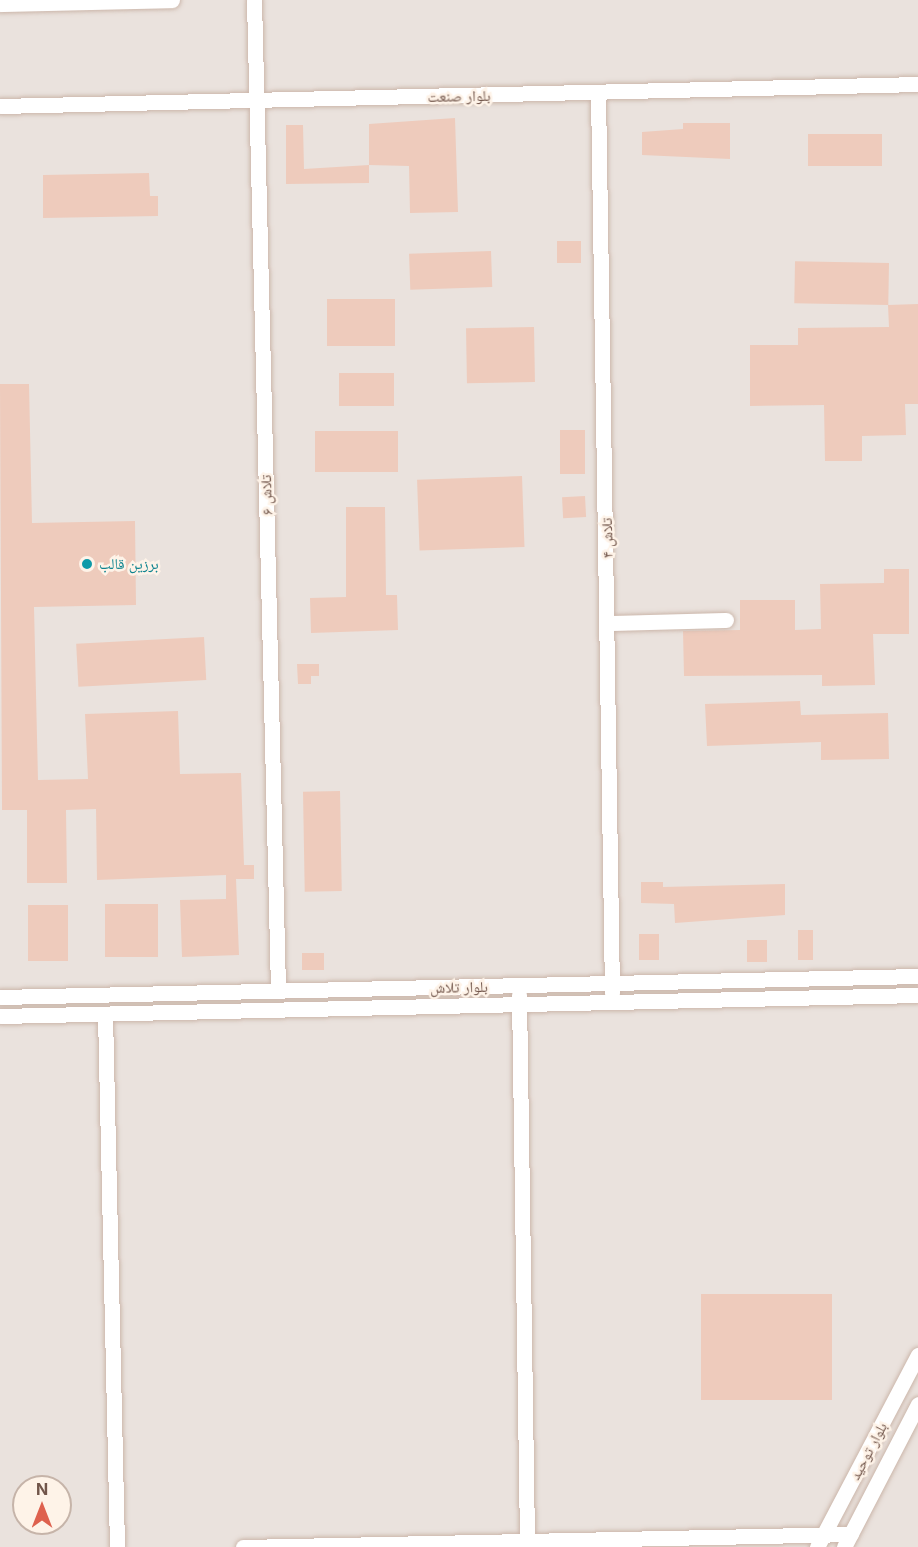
<!DOCTYPE html>
<meta charset="utf-8">
<style>
body{margin:0}
#map{position:relative;width:918px;height:1547px;overflow:hidden;background:#fbefe3;font-family:Inter,"Noto Naskh Arabic",sans-serif}
div>[style]{position:absolute}
[style*='--x']{left:calc(var(--x)*1px);top:calc(var(--y)*1px);width:calc(var(--w)*1px);rotate:calc(var(--a)*1deg)}
.industrial>*{inset:0;background:#eae2dd}
.building>*{inset:0;background:#eecbbc;transform-origin:0 0}
.roads{filter:drop-shadow(0 0 2px #cbb6aa) drop-shadow(0 0 2px #cbb6aa)}
.minor>*{height:15px;margin:-7.5px;padding:0 7.5px;transform-origin:7.5px;border-radius:7.5px;background:#fff}
.dots>*{width:16px;height:16px;translate:-50% -50%;box-sizing:border-box;border:3px solid #fef3e8;border-radius:50%}
span{translate:-50% -50%;white-space:nowrap;text-align:center;line-height:1.15;-webkit-text-stroke:5px #fef3e8;paint-order:stroke}
.street-label{font-size:15px;color:#71554a}
.culture-label{font-size:15px;color:#0d838f}
.left{translate:0 -50%;text-align:left}
.north{position:absolute;left:12px;top:1475px;width:60px;height:60px;box-sizing:border-box;background:#fef3e8;border:2px solid #c6b4a9;border-radius:50%;rotate:0deg;font-size:16px;font-weight:700;line-height:24px;text-align:center;color:#71554a}
.north::after{content:'';display:block;margin:auto;width:21px;height:27px;background:#de614e;clip-path:polygon(50% 0,100% 100%,50% 72%,0 100%)}
</style>
<div id="map">
<div class="industrial">
<div style="clip-path:polygon(evenodd,0 0,918px 0,918px 1547px,0 1547px,0 0,24px 1487px,60px 1487px,60px 1523px,24px 1523px,24px 1487px)"></div>
</div>
<div class="building">
<div style="clip-path:polygon(455px 118px,458px 212px,410px 213px,409px 166px,369px 165px,369px 124px)"></div>
<div style="clip-path:polygon(683px 123px,730px 123px,730px 159px,642px 155px,642px 132px,683px 129px)"></div>
<div style="clip-path:polygon(286px 125px,303px 125px,304px 169px,369px 165px,369px 183px,286px 184px)"></div>
<div style="left:882px;top:134px;width:32px;height:74px;rotate:90deg"></div>
<div style="clip-path:polygon(149px 173px,150px 196px,158px 196px,158px 216px,43px 218px,43px 175px)"></div>
<div style="left:557px;top:241px;width:24px;height:22px"></div>
<div style="left:491px;top:251px;width:36px;height:82px;rotate:88deg"></div>
<div style="left:889px;top:263px;width:42px;height:94px;rotate:91deg"></div>
<div style="left:395px;top:299px;width:47px;height:68px;rotate:90deg"></div>
<div style="clip-path:polygon(918px 304px,918px 404px,905px 404px,906px 435px,862px 436px,862px 461px,825px 461px,824px 405px,750px 406px,750px 345px,798px 345px,798px 328px,889px 327px,888px 305px)"></div>
<div style="left:534px;top:327px;width:55px;height:68px;rotate:89deg"></div>
<div style="left:394px;top:373px;width:33px;height:55px;rotate:90deg"></div>
<div style="clip-path:polygon(0 384px,29px 384px,32px 523px,135px 521px,136px 605px,34px 607px,38px 780px,88px 779px,85px 714px,178px 711px,180px 774px,241px 773px,244px 865px,254px 865px,254px 879px,236px 879px,239px 955px,182px 957px,180px 900px,226px 899px,226px 875px,97px 880px,96px 809px,66px 810px,67px 883px,27px 883px,27px 810px,2px 810px)"></div>
<div style="left:560px;top:430px;width:25px;height:44px"></div>
<div style="left:398px;top:431px;width:41px;height:83px;rotate:90deg"></div>
<div style="left:522px;top:476px;width:71px;height:105px;rotate:88deg"></div>
<div style="left:585px;top:496px;width:21px;height:23px;rotate:87deg"></div>
<div style="clip-path:polygon(346px 507px,385px 507px,386px 595px,397px 595px,398px 630px,311px 633px,310px 598px,346px 597px)"></div>
<div style="clip-path:polygon(884px 569px,909px 569px,909px 634px,873px 634px,875px 685px,822px 686px,822px 675px,684px 676px,683px 631px,740px 630px,740px 600px,795px 600px,795px 630px,821px 629px,820px 584px,884px 583px)"></div>
<div style="left:204px;top:637px;width:43px;height:128px;rotate:87deg"></div>
<div style="clip-path:polygon(297px 664px,319px 664px,319px 676px,311px 676px,311px 684px,298px 684px)"></div>
<div style="clip-path:polygon(800px 701px,801px 715px,888px 713px,889px 759px,821px 760px,821px 742px,707px 746px,705px 704px)"></div>
<div style="left:340px;top:791px;width:100px;height:37px;rotate:89deg"></div>
<div style="clip-path:polygon(641px 882px,663px 882px,663px 887px,785px 884px,785px 915px,675px 923px,674px 904px,641px 903px)"></div>
<div style="left:105px;top:904px;width:53px;height:53px"></div>
<div style="left:28px;top:905px;width:40px;height:56px"></div>
<div style="left:798px;top:930px;width:15px;height:30px"></div>
<div style="left:659px;top:934px;width:26px;height:20px;rotate:90deg"></div>
<div style="left:747px;top:940px;width:20px;height:22px"></div>
<div style="left:302px;top:953px;width:22px;height:17px"></div>
<div style="left:701px;top:1294px;width:131px;height:106px"></div>
</div>
<div class="roads">
<div class="minor">
<div style="--x:254;--y:0;--w:991;--a:88.61"></div>
<div style="--x:0;--y:4;--w:172;--a:-1.3"></div>
<div style="--x:598;--y:92;--w:901;--a:89.11"></div>
<div style="--x:0;--y:106;--w:918;--a:-1.37"></div>
<div style="--x:610;--y:623;--w:116;--a:-1.5"></div>
<div style="--x:519;--y:995;--w:545;--a:89.16"></div>
<div style="--x:0;--y:997;--w:918;--a:-1.31"></div>
<div style="--x:105;--y:1014;--w:533;--a:88.71"></div>
<div style="--x:0;--y:1016;--w:918;--a:-1.31"></div>
<div style="--x:243;--y:1547;--w:608;--a:-1.22"></div>
<div style="--x:817;--y:1547;--w:217;--a:-62.3"></div>
<div style="--x:844;--y:1547;--w:161;--a:-62.6"></div>
</div>
</div>
<div class="dots">
<div style="left:87px;top:564px;background:#0f9aa8"></div>
</div>
<div class="street-label">
<span style="left:459px;top:96px;rotate:-1deg">بلوار صنعت</span>
<span style="left:266px;top:495px;rotate:-91deg">تلاش ۶</span>
<span style="left:607px;top:538px;rotate:-92deg">تلاش ۴</span>
<span style="left:459px;top:987px;rotate:-1deg">بلوار تلاش</span>
<span style="left:868px;top:1451px;rotate:-62deg">بلوار توحید</span>
</div>
<div class="culture-label">
<span class="left" style="left:99px;top:564px">برزین قالب</span>
</div>
<div class="north">N</div>
</div>
